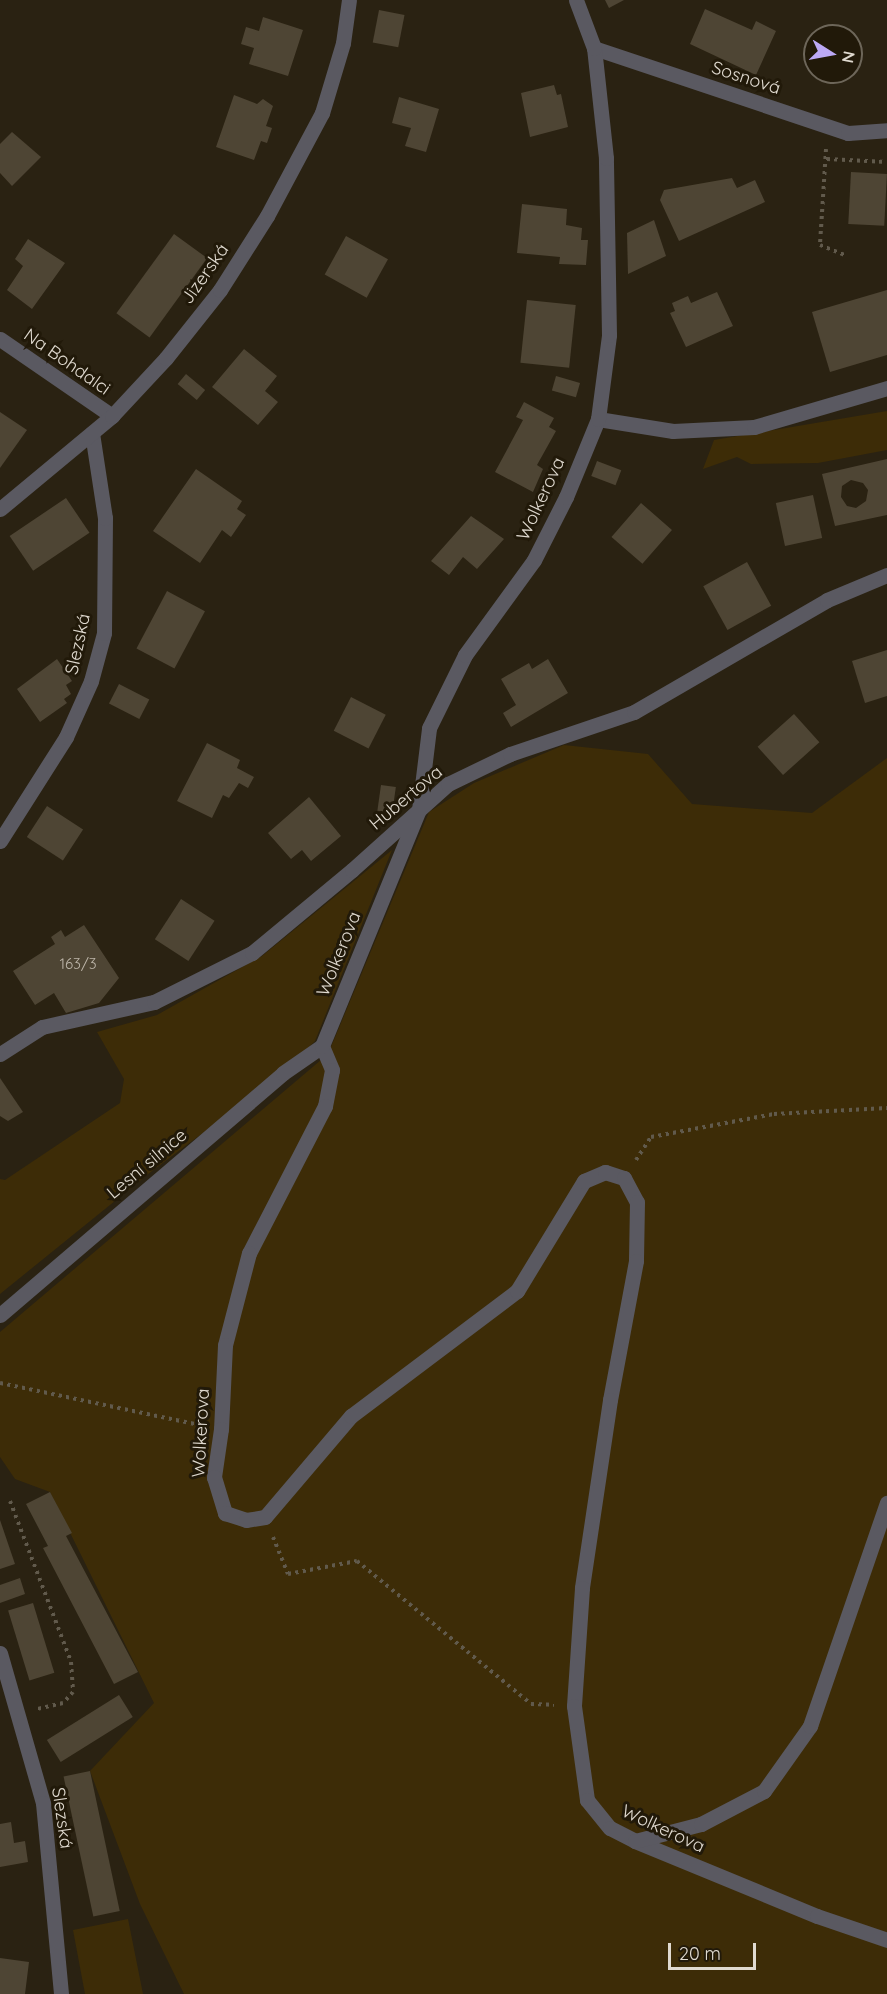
<!DOCTYPE html>
<meta charset="utf-8">
<style>
body{margin:0}
#map{position:relative;width:887px;height:1994px;overflow:hidden;background:#2a2212;font-family:Quicksand,sans-serif}
div>[style]{position:absolute}
[style*='--x']{left:calc(var(--x)*1px);top:calc(var(--y)*1px);width:calc(var(--w)*1px);rotate:calc(var(--a)*1deg)}
.green>*{inset:0;background:#3d2c07}
.building>*{inset:0;background:#4e4534;transform-origin:0 0}
.path>*{height:4px;margin-top:-2px;transform-origin:0;background:repeating-linear-gradient(90deg,#615a4c 0 3px,transparent 0 7.5px)}
.service>*{height:15px;margin:-7.5px;padding:0 7.5px;transform-origin:7.5px;border-radius:7.5px;background:#5a5961}
.minor>*{height:15px;margin:-7.5px;padding:0 7.5px;transform-origin:7.5px;border-radius:7.5px;background:#5a5961}
.tertiary>*{height:15px;margin:-7.5px;padding:0 7.5px;transform-origin:7.5px;border-radius:7.5px;background:#5a5961}
span{translate:-50% -50%;white-space:nowrap;text-align:center;line-height:1.15;-webkit-text-stroke:6px #211909;paint-order:stroke}
.number-label{font-size:15px;color:#bcb5a9}
.number-label span{-webkit-text-stroke-width:0}
.street-label{font-size:18px;color:#e0dad0}
.north{position:absolute;left:803px;top:24px;width:60px;height:60px;box-sizing:border-box;background:#211909;border:2px solid #6d6659;border-radius:50%;rotate:101deg;font-size:16px;font-weight:700;line-height:24px;text-align:center;color:#e0dad0}
.north::after{content:'';display:block;margin:auto;width:21px;height:27px;background:#bca9f5;clip-path:polygon(50% 0,100% 100%,50% 72%,0 100%)}
.scale{position:absolute;left:668px;top:1943px;width:88px;height:27px;box-sizing:border-box;border:3px solid #e0dad0;border-top:0;padding-left:8px;font-size:18px;line-height:21px;white-space:nowrap;color:#e0dad0;-webkit-text-stroke:4px #211909;paint-order:stroke}
</style>
<div id="map">
<div class="green">
<div style="clip-path:polygon(887px 411px,887px 450px,818px 463px,751px 464px,737px 457px,703px 469px,714px 440px)"></div>
<div style="clip-path:polygon(564px 745px,648px 754px,692px 804px,812px 813px,887px 758px,887px 1994px,184px 1994px,140px 1904px,90px 1771px,154px 1703px,50px 1492px,15px 1479px,0 1457px,0 1332px,328px 1054px,429px 812px,474px 783px)"></div>
<div style="clip-path:polygon(392px 850px,315px 1041px,283px 1073px,152px 1171px,0 1294px,0 1179px,5px 1180px,120px 1103px,124px 1079px,97px 1032px,157px 1015px,262px 956px)"></div>
<div style="clip-path:polygon(128px 1919px,143px 1994px,85px 1994px,73px 1930px)"></div>
</div>
<div class="building">
<div style="clip-path:polygon(605px 0,624px 0,609px 8px)"></div>
<div style="clip-path:polygon(705px 9px,752px 30px,756px 21px,776px 31px,756px 75px,690px 44px)"></div>
<div style="left:379px;top:10px;width:26px;height:33px;rotate:11deg"></div>
<div style="clip-path:polygon(263px 17px,303px 30px,288px 76px,249px 64px,254px 48px,241px 44px,246px 27px,259px 31px)"></div>
<div style="clip-path:polygon(554px 85px,557px 95px,561px 94px,568px 127px,530px 137px,521px 93px)"></div>
<div style="clip-path:polygon(234px 95px,257px 104px,263px 99px,273px 106px,266px 126px,272px 128px,267px 143px,261px 141px,254px 160px,216px 147px)"></div>
<div style="clip-path:polygon(399px 97px,439px 109px,426px 152px,405px 146px,411px 128px,392px 123px)"></div>
<div style="clip-path:polygon(12px 132px,41px 157px,12px 186px,0 173px,0 144px)"></div>
<div style="left:851px;top:172px;width:36px;height:52px;rotate:3deg"></div>
<div style="clip-path:polygon(732px 178px,737px 188px,755px 180px,765px 202px,679px 241px,660px 200px,664px 190px)"></div>
<div style="clip-path:polygon(522px 204px,567px 209px,566px 225px,582px 228px,581px 240px,588px 240px,586px 265px,559px 264px,560px 257px,517px 253px)"></div>
<div style="clip-path:polygon(654px 220px,666px 256px,628px 274px,627px 233px)"></div>
<div style="left:174px;top:234px;width:41px;height:98px;rotate:36deg"></div>
<div style="left:346px;top:236px;width:48px;height:44px;rotate:29deg"></div>
<div style="clip-path:polygon(28px 239px,65px 263px,32px 309px,7px 290px,23px 266px,15px 259px)"></div>
<div style="clip-path:polygon(887px 290px,887px 355px,830px 372px,812px 312px)"></div>
<div style="clip-path:polygon(717px 292px,733px 326px,686px 347px,670px 313px,675px 311px,672px 303px,688px 296px,691px 303px)"></div>
<div style="left:527px;top:300px;width:49px;height:63px;rotate:6deg"></div>
<div style="clip-path:polygon(244px 349px,277px 376px,265px 391px,278px 402px,258px 425px,212px 387px)"></div>
<div style="left:186px;top:374px;width:25px;height:13px;rotate:40deg"></div>
<div style="left:556px;top:376px;width:25px;height:15px;rotate:16deg"></div>
<div style="clip-path:polygon(524px 402px,554px 418px,549px 427px,556px 431px,537px 465px,543px 469px,533px 492px,495px 472px,523px 420px,516px 417px)"></div>
<div style="clip-path:polygon(0 412px,27px 430px,0 468px)"></div>
<div style="clip-path:polygon(evenodd,887px 459px,887px 515px,835px 526px,822px 474px,887px 459px,851px 480px,863px 483px,868px 490px,866px 501px,856px 508px,847px 506px,841px 497px,842px 486px,851px 480px)"></div>
<div style="left:597px;top:461px;width:26px;height:16px;rotate:21deg"></div>
<div style="clip-path:polygon(196px 469px,242px 501px,237px 509px,246px 515px,231px 537px,222px 530px,200px 563px,153px 531px)"></div>
<div style="left:813px;top:495px;width:44px;height:38px;rotate:78deg"></div>
<div style="left:66px;top:498px;width:42px;height:68px;rotate:56deg"></div>
<div style="left:641px;top:503px;width:41px;height:45px;rotate:41deg"></div>
<div style="clip-path:polygon(471px 516px,504px 539px,477px 569px,463px 557px,449px 575px,431px 561px)"></div>
<div style="left:747px;top:562px;width:50px;height:50px;rotate:61deg"></div>
<div style="left:167px;top:591px;width:43px;height:65px;rotate:28deg"></div>
<div style="clip-path:polygon(887px 650px,887px 696px,865px 703px,852px 661px)"></div>
<div style="clip-path:polygon(57px 659px,72px 681px,66px 685px,71px 694px,64px 699px,67px 703px,40px 722px,17px 689px)"></div>
<div style="clip-path:polygon(548px 659px,568px 693px,511px 727px,503px 713px,516px 705px,501px 679px,529px 663px,532px 669px)"></div>
<div style="left:119px;top:684px;width:34px;height:22px;rotate:27deg"></div>
<div style="left:351px;top:697px;width:39px;height:38px;rotate:27deg"></div>
<div style="left:794px;top:714px;width:38px;height:49px;rotate:48deg"></div>
<div style="clip-path:polygon(207px 743px,240px 760px,237px 768px,254px 777px,248px 788px,239px 783px,229px 798px,223px 795px,212px 818px,177px 801px)"></div>
<div style="left:381px;top:785px;width:15px;height:26px;rotate:8deg"></div>
<div style="clip-path:polygon(309px 797px,341px 836px,311px 861px,302px 850px,291px 859px,268px 833px)"></div>
<div style="left:47px;top:806px;width:43px;height:37px;rotate:33deg"></div>
<div style="left:181px;top:899px;width:40px;height:48px;rotate:33deg"></div>
<div style="clip-path:polygon(84px 925px,119px 978px,99px 1003px,66px 1013px,54px 993px,35px 1005px,13px 971px,55px 944px,51px 937px,61px 930px,65px 937px)"></div>
<div style="clip-path:polygon(0 1078px,23px 1112px,8px 1121px,0 1116px)"></div>
<div style="clip-path:polygon(50px 1492px,72px 1533px,66px 1536px,138px 1672px,114px 1684px,43px 1548px,48px 1546px,26px 1504px)"></div>
<div style="clip-path:polygon(0 1520px,15px 1564px,0 1569px)"></div>
<div style="clip-path:polygon(20px 1578px,25px 1594px,0 1603px,0 1585px)"></div>
<div style="left:33px;top:1603px;width:73px;height:26px;rotate:73deg"></div>
<div style="left:119px;top:1695px;width:26px;height:85px;rotate:58deg"></div>
<div style="left:90px;top:1771px;width:143px;height:27px;rotate:78deg"></div>
<div style="clip-path:polygon(11px 1822px,14px 1843px,25px 1841px,28px 1862px,0 1867px,0 1824px)"></div>
<div style="clip-path:polygon(0 1958px,29px 1962px,25px 1994px,0 1994px)"></div>
</div>
<div class="path">
<div style="--x:826;--y:149;--w:96;--a:93.6"></div>
<div style="--x:820;--y:245;--w:29;--a:22"></div>
<div style="--x:827;--y:159;--w:60;--a:2.9"></div>
<div style="--x:636;--y:1160;--w:27;--a:-57"></div>
<div style="--x:651;--y:1137;--w:125;--a:-10.6"></div>
<div style="--x:774;--y:1114;--w:113;--a:-3"></div>
<div style="--x:0;--y:1383;--w:204;--a:11.9"></div>
<div style="--x:10;--y:1501;--w:172;--a:69.2"></div>
<div style="--x:71;--y:1662;--w:30;--a:86"></div>
<div style="--x:73;--y:1692;--w:15;--a:132"></div>
<div style="--x:63;--y:1703;--w:26;--a:167"></div>
<div style="--x:273;--y:1537;--w:40;--a:68"></div>
<div style="--x:288;--y:1574;--w:70;--a:-10.7"></div>
<div style="--x:357;--y:1561;--w:225;--a:39.4"></div>
<div style="--x:531;--y:1704;--w:23;--a:2"></div>
</div>
<div class="service">
<div style="--x:0;--y:1315;--w:372;--a:-40.5"></div>
<div style="--x:283;--y:1073;--w:47;--a:-34.7"></div>
<div style="--x:322;--y:1046;--w:26;--a:67"></div>
<div style="--x:332;--y:1070;--w:37;--a:101"></div>
<div style="--x:325;--y:1106;--w:165;--a:117.3"></div>
<div style="--x:249;--y:1253;--w:95;--a:104.6"></div>
<div style="--x:225;--y:1345;--w:84;--a:92.7"></div>
<div style="--x:221;--y:1429;--w:49;--a:98.3"></div>
<div style="--x:214;--y:1477;--w:38;--a:73"></div>
<div style="--x:225;--y:1513;--w:22;--a:18"></div>
<div style="--x:246;--y:1520;--w:19;--a:-9"></div>
<div style="--x:265;--y:1517;--w:133;--a:-49.6"></div>
<div style="--x:351;--y:1416;--w:208;--a:-37"></div>
<div style="--x:517;--y:1291;--w:129;--a:-58.7"></div>
<div style="--x:584;--y:1181;--w:23;--a:-23"></div>
<div style="--x:605;--y:1172;--w:20;--a:18"></div>
<div style="--x:624;--y:1178;--w:27;--a:62"></div>
<div style="--x:637;--y:1202;--w:59;--a:91"></div>
<div style="--x:636;--y:1261;--w:141;--a:100.6"></div>
<div style="--x:610;--y:1400;--w:190;--a:98.5"></div>
<div style="--x:582;--y:1588;--w:118;--a:93.9"></div>
<div style="--x:574;--y:1706;--w:95;--a:82.1"></div>
<div style="--x:587;--y:1800;--w:36;--a:51"></div>
<div style="--x:610;--y:1828;--w:28;--a:27"></div>
<div style="--x:635;--y:1841;--w:197;--a:22.4"></div>
<div style="--x:817;--y:1916;--w:74;--a:18.9"></div>
<div style="--x:635;--y:1841;--w:68;--a:-14.4"></div>
<div style="--x:701;--y:1824;--w:71;--a:-27.6"></div>
<div style="--x:764;--y:1791;--w:80;--a:-54.7"></div>
<div style="--x:810;--y:1726;--w:236;--a:-71"></div>
</div>
<div class="minor">
<div style="--x:594;--y:48;--w:268;--a:18.5"></div>
<div style="--x:848;--y:133;--w:39;--a:-4"></div>
<div style="--x:0;--y:339;--w:136;--a:34.5"></div>
<div style="--x:598;--y:419;--w:76;--a:9.1"></div>
<div style="--x:673;--y:431;--w:81;--a:-2.8"></div>
<div style="--x:754;--y:427;--w:139;--a:-16.3"></div>
<div style="--x:0;--y:841;--w:123;--a:-57.6"></div>
<div style="--x:66;--y:737;--w:61;--a:-65.9"></div>
<div style="--x:91;--y:681;--w:50;--a:-74.8"></div>
<div style="--x:104;--y:633;--w:115;--a:-89.5"></div>
<div style="--x:105;--y:518;--w:86;--a:-98.7"></div>
<div style="--x:322;--y:1046;--w:255;--a:-67.7"></div>
<div style="--x:419;--y:810;--w:83;--a:-83"></div>
<div style="--x:429;--y:728;--w:81;--a:-63.7"></div>
<div style="--x:465;--y:655;--w:117;--a:-54"></div>
<div style="--x:534;--y:560;--w:71;--a:-63.1"></div>
<div style="--x:566;--y:497;--w:84;--a:-67.7"></div>
<div style="--x:598;--y:419;--w:85;--a:-82.5"></div>
<div style="--x:609;--y:335;--w:177;--a:-91"></div>
<div style="--x:606;--y:158;--w:111;--a:-96.2"></div>
<div style="--x:594;--y:48;--w:51;--a:-110.6"></div>
<div style="--x:0;--y:1054;--w:50;--a:-32.7"></div>
<div style="--x:42;--y:1027;--w:115;--a:-12.6"></div>
<div style="--x:154;--y:1002;--w:110;--a:-26.6"></div>
<div style="--x:252;--y:953;--w:130;--a:-39.7"></div>
<div style="--x:352;--y:870;--w:129;--a:-41.9"></div>
<div style="--x:448;--y:784;--w:69;--a:-25.8"></div>
<div style="--x:510;--y:754;--w:131;--a:-18.7"></div>
<div style="--x:634;--y:712;--w:223;--a:-30.1"></div>
<div style="--x:827;--y:600;--w:65;--a:-22.6"></div>
<div style="--x:0;--y:1653;--w:156;--a:74"></div>
<div style="--x:43;--y:1803;--w:192;--a:84.6"></div>
</div>
<div class="tertiary">
<div style="--x:0;--y:509;--w:146;--a:-39.7"></div>
<div style="--x:112;--y:416;--w:79;--a:-47"></div>
<div style="--x:166;--y:358;--w:87;--a:-51.5"></div>
<div style="--x:220;--y:290;--w:88;--a:-57.6"></div>
<div style="--x:267;--y:216;--w:117;--a:-61.9"></div>
<div style="--x:322;--y:113;--w:73;--a:-73.3"></div>
<div style="--x:343;--y:43;--w:43;--a:-82.1"></div>
</div>
<div class="number-label">
<span style="left:78px;top:964px">163/3</span>
</div>
<div class="street-label">
<span style="left:746px;top:78px;rotate:18deg">Sosnová</span>
<span style="left:205px;top:274px;rotate:-55deg">Jizerská</span>
<span style="left:67px;top:362px;rotate:35deg">Na Bohdalci</span>
<span style="left:541px;top:499px;rotate:-65deg">Wolkerova</span>
<span style="left:78px;top:644px;rotate:-78deg">Slezská</span>
<span style="left:406px;top:798px;rotate:-40deg">Hubertova</span>
<span style="left:339px;top:954px;rotate:-68deg">Wolkerova</span>
<span style="left:147px;top:1164px;rotate:-40deg">Lesní silnice</span>
<span style="left:201px;top:1433px;rotate:-87deg">Wolkerova</span>
<span style="left:62px;top:1818px;rotate:82deg">Slezská</span>
<span style="left:663px;top:1829px;rotate:25deg">Wolkerova</span>
</div>
<div class="north">N</div>
<div class="scale">20 m</div>
</div>
